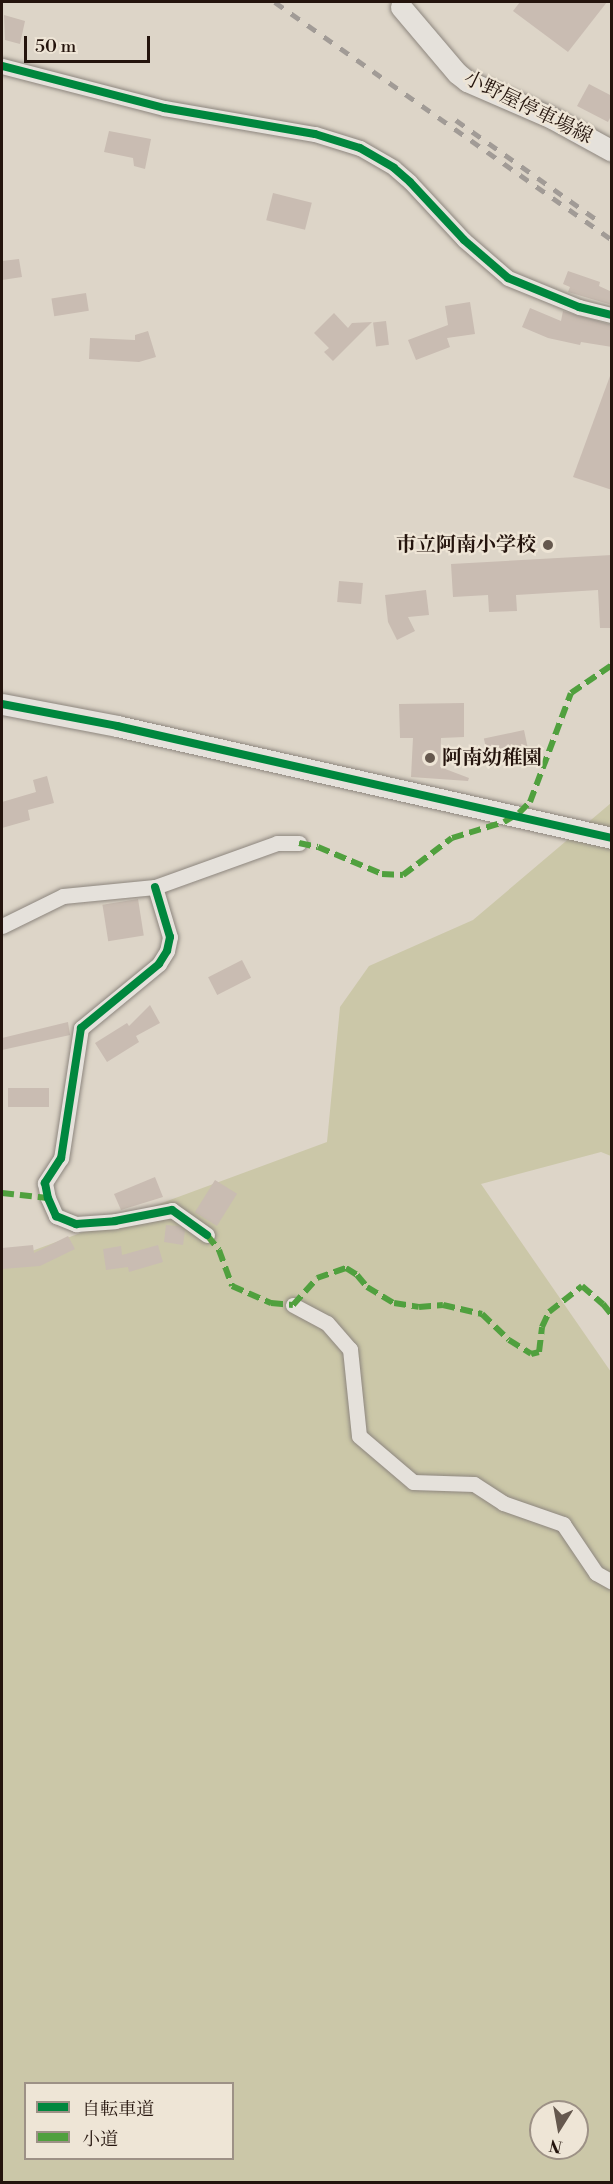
<!DOCTYPE html>
<meta charset="utf-8">
<style>
body{margin:0}
#map{position:relative;width:613px;height:2184px;overflow:hidden;background:#ddd5c8;font-family:"Libre Bodoni","Noto Serif JP",serif}
div>[style]{position:absolute}
[style*='--x']{left:calc(var(--x)*1px);top:calc(var(--y)*1px);width:calc(var(--w)*1px);rotate:calc(var(--a)*1deg)}
.green>*{inset:0;background:#cbc7a8}
.building>*{inset:0;background:#c9bcb2;transform-origin:0 0}
.roads{filter:drop-shadow(0 0 2px #8d867e) drop-shadow(0 0 2px #8d867e)}
.street>*{height:15px;margin:-7.5px;padding:0 7.5px;transform-origin:7.5px;border-radius:7.5px;background:#e5e1db}
.secondary>*{height:21px;margin:-10.5px;padding:0 10.5px;transform-origin:10.5px;border-radius:10.5px;background:#e5e1db}
.rail>*{height:4.5px;margin-top:-2.25px;transform-origin:0;background:repeating-linear-gradient(90deg,#a19b96 0 10px,transparent 0 20px)}
.quiet>*{height:6px;margin-top:-3px;transform-origin:0;background:repeating-linear-gradient(90deg,#50a03e 0 12px,transparent 0 18px)}
.cycleway>*{height:8px;margin:-4px;padding:0 4px;transform-origin:4px;border-radius:4px;background:#00873e}
.dots>*{width:16px;height:16px;translate:-50% -50%;box-sizing:border-box;border:3px solid #eee5d6;border-radius:50%}
span{translate:-50% -50%;white-space:nowrap;text-align:center;line-height:1.15;-webkit-text-stroke:4.5px #eee5d6;paint-order:stroke}
.street-label{font-size:20px;color:#24140d}
.poi-label{font-size:20px;color:#24140d;font-weight:700}
.right{translate:-100% -50%;text-align:right}
.left{translate:0 -50%;text-align:left}
.frame{position:absolute;inset:0;border:3px solid #24140d;pointer-events:none}
.legend{position:absolute;left:24px;top:2082px;width:210px;height:78px;box-sizing:border-box;background:#eee5d6;border:2px solid #9d9186;margin:0;padding:8px 10px;list-style:none;font-size:18px;color:#24140d}
.legend li{display:flex;align-items:center;gap:12px;height:30px}
.legend b{width:30px;border:2px solid #9d9186}
.north{position:absolute;left:529px;top:2100px;width:60px;height:60px;box-sizing:border-box;background:#eee5d6;border:2px solid #9d9186;border-radius:50%;rotate:191deg;font-size:16px;font-weight:700;line-height:24px;text-align:center;color:#24140d}
.north::after{content:'';display:block;margin:auto;width:21px;height:27px;background:#65584e;clip-path:polygon(50% 0,100% 100%,50% 72%,0 100%)}
.scale{position:absolute;left:24px;top:36px;width:126px;height:27px;box-sizing:border-box;border:3px solid #24140d;border-top:0;padding-left:8px;font-size:18px;line-height:21px;white-space:nowrap;color:#24140d;-webkit-text-stroke:4px #eee5d6;paint-order:stroke}
</style>
<div id="map">
<div class="green">
<div style="clip-path:polygon(evenodd,611px 803px,611px 1156px,601px 1152px,481px 1184px,611px 1372px,611px 2182px,2px 2182px,2px 1262px,327px 1142px,340px 1007px,369px 966px,473px 920px,611px 803px,26px 2084px,232px 2084px,232px 2158px,26px 2158px,26px 2084px,611px 803px,541px 2112px,577px 2112px,577px 2148px,541px 2148px,541px 2112px)"></div>
</div>
<div class="building">
<div style="clip-path:polygon(520px 2px,607px 2px,568px 52px,513px 11px)"></div>
<div style="clip-path:polygon(4px 15px,25px 21px,20px 44px,5px 40px)"></div>
<div style="clip-path:polygon(589px 84px,612px 96px,612px 114px,608px 122px,577px 106px)"></div>
<div style="clip-path:polygon(109px 131px,151px 139px,145px 169px,134px 166px,133px 158px,104px 152px)"></div>
<div style="left:273px;top:193px;width:40px;height:28px;rotate:14deg"></div>
<div style="clip-path:polygon(19px 259px,22px 277px,2px 280px,2px 261px)"></div>
<div style="clip-path:polygon(568px 271px,600px 282px,599px 286px,612px 292px,612px 305px,568px 292px,570px 287px,563px 284px)"></div>
<div style="left:86px;top:293px;width:18px;height:35px;rotate:81deg"></div>
<div style="clip-path:polygon(470px 302px,475px 334px,447px 338px,450px 347px,416px 360px,408px 340px,448px 325px,445px 306px)"></div>
<div style="clip-path:polygon(530px 308px,561px 321px,563px 311px,612px 325px,612px 347px,581px 342px,580px 345px,548px 338px,522px 327px)"></div>
<div style="clip-path:polygon(334px 313px,348px 328px,352px 323px,372px 322px,333px 361px,324px 352px,329px 348px,314px 333px)"></div>
<div style="left:386px;top:321px;width:24px;height:13px;rotate:83deg"></div>
<div style="clip-path:polygon(148px 331px,156px 357px,139px 362px,89px 359px,90px 338px,135px 340px,135px 335px)"></div>
<div style="clip-path:polygon(610px 376px,612px 377px,612px 490px,573px 477px)"></div>
<div style="clip-path:polygon(612px 555px,612px 628px,600px 628px,598px 590px,516px 595px,517px 611px,489px 612px,488px 595px,453px 597px,451px 564px)"></div>
<div style="left:339px;top:581px;width:24px;height:21px;rotate:5deg"></div>
<div style="clip-path:polygon(426px 590px,429px 615px,408px 617px,415px 631px,397px 640px,388px 622px,385px 595px)"></div>
<div style="clip-path:polygon(464px 703px,464px 737px,441px 738px,440px 767px,469px 778px,468px 781px,411px 777px,413px 738px,400px 738px,399px 704px)"></div>
<div style="left:524px;top:730px;width:25px;height:41px;rotate:78deg"></div>
<div style="clip-path:polygon(47px 776px,54px 803px,28px 810px,30px 820px,2px 828px,2px 802px,36px 792px,33px 780px)"></div>
<div style="left:138px;top:899px;width:37px;height:36px;rotate:81deg"></div>
<div style="left:242px;top:960px;width:20px;height:38px;rotate:63deg"></div>
<div style="clip-path:polygon(150px 1005px,160px 1023px,136px 1036px,139px 1042px,107px 1062px,95px 1043px,127px 1023px,129px 1026px)"></div>
<div style="clip-path:polygon(68px 1022px,70px 1035px,2px 1050px,2px 1038px)"></div>
<div style="left:8px;top:1088px;width:41px;height:19px"></div>
<div style="clip-path:polygon(155px 1177px,163px 1197px,121px 1210px,114px 1194px)"></div>
<div style="left:215px;top:1180px;width:26px;height:38px;rotate:32deg"></div>
<div style="clip-path:polygon(166px 1225px,178px 1226px,185px 1231px,183px 1245px,164px 1242px)"></div>
<div style="clip-path:polygon(68px 1236px,75px 1249px,40px 1266px,2px 1269px,2px 1248px,33px 1245px,34px 1253px)"></div>
<div style="clip-path:polygon(158px 1245px,163px 1262px,129px 1272px,128px 1267px,106px 1270px,103px 1249px,121px 1246px,122px 1255px)"></div>
</div>
<div class="roads">
<div class="street">
<div style="--x:2;--y:66;--w:167;--a:14.5"></div>
<div style="--x:164;--y:108;--w:153;--a:9.8"></div>
<div style="--x:315;--y:134;--w:47;--a:17.3"></div>
<div style="--x:360;--y:148;--w:39;--a:30"></div>
<div style="--x:394;--y:168;--w:21;--a:41"></div>
<div style="--x:410;--y:182;--w:79;--a:47"></div>
<div style="--x:464;--y:240;--w:58;--a:40.8"></div>
<div style="--x:508;--y:278;--w:77;--a:22.2"></div>
<div style="--x:579;--y:307;--w:34;--a:14"></div>
<div style="--x:155;--y:887;--w:52;--a:73.3"></div>
<div style="--x:170;--y:937;--w:14;--a:102"></div>
<div style="--x:167;--y:951;--w:15;--a:122"></div>
<div style="--x:159;--y:964;--w:101;--a:140.6"></div>
<div style="--x:81;--y:1028;--w:132;--a:98.7"></div>
<div style="--x:61;--y:1158;--w:30;--a:123"></div>
<div style="--x:45;--y:1183;--w:15;--a:79"></div>
<div style="--x:48;--y:1198;--w:20;--a:66"></div>
<div style="--x:56;--y:1216;--w:22;--a:22"></div>
<div style="--x:76;--y:1224;--w:39;--a:-4"></div>
<div style="--x:115;--y:1221;--w:58;--a:-10.9"></div>
<div style="--x:172;--y:1210;--w:43;--a:35.5"></div>
<div style="--x:2;--y:926;--w:68;--a:-26.2"></div>
<div style="--x:63;--y:896;--w:92;--a:-5.6"></div>
<div style="--x:155;--y:887;--w:130;--a:-19.8"></div>
<div style="--x:277;--y:843;--w:22;--a:0"></div>
<div style="--x:293;--y:1305;--w:38;--a:28"></div>
<div style="--x:327;--y:1323;--w:35;--a:49"></div>
<div style="--x:350;--y:1349;--w:87;--a:84.1"></div>
<div style="--x:359;--y:1436;--w:71;--a:40.4"></div>
<div style="--x:413;--y:1482;--w:61;--a:1.9"></div>
<div style="--x:474;--y:1484;--w:35;--a:33"></div>
<div style="--x:503;--y:1503;--w:64;--a:19.3"></div>
<div style="--x:563;--y:1524;--w:59;--a:56"></div>
<div style="--x:596;--y:1573;--w:18;--a:29"></div>
</div>
<div class="secondary">
<div style="--x:401;--y:7;--w:87;--a:49.7"></div>
<div style="--x:457;--y:73;--w:13;--a:39"></div>
<div style="--x:467;--y:81;--w:93;--a:23.5"></div>
<div style="--x:552;--y:118;--w:68;--a:28.8"></div>
<div style="--x:2;--y:704;--w:117;--a:10.8"></div>
<div style="--x:117;--y:726;--w:508;--a:12.75"></div>
</div>
</div>
<div class="rail">
<div style="--x:275;--y:2;--w:413;--a:35.2"></div>
<div style="--x:456;--y:120;--w:171;--a:35.3"></div>
</div>
<div class="quiet">
<div style="--x:299;--y:843;--w:19;--a:12"></div>
<div style="--x:318;--y:847;--w:69;--a:22.9"></div>
<div style="--x:382;--y:874;--w:21;--a:3"></div>
<div style="--x:403;--y:875;--w:61;--a:-37.1"></div>
<div style="--x:452;--y:838;--w:54;--a:-17.1"></div>
<div style="--x:504;--y:822;--w:17;--a:-31"></div>
<div style="--x:519;--y:813;--w:16;--a:-45"></div>
<div style="--x:530;--y:802;--w:116;--a:-69.4"></div>
<div style="--x:571;--y:693;--w:50;--a:-34.3"></div>
<div style="--x:2;--y:1193;--w:46;--a:6.2"></div>
<div style="--x:207;--y:1235;--w:19;--a:51"></div>
<div style="--x:219;--y:1250;--w:38;--a:70"></div>
<div style="--x:232;--y:1286;--w:43;--a:23.6"></div>
<div style="--x:271;--y:1303;--w:22;--a:5"></div>
<div style="--x:293;--y:1305;--w:36;--a:-48"></div>
<div style="--x:317;--y:1278;--w:31;--a:-19"></div>
<div style="--x:346;--y:1268;--w:13;--a:32"></div>
<div style="--x:357;--y:1275;--w:16;--a:50"></div>
<div style="--x:367;--y:1287;--w:31;--a:31"></div>
<div style="--x:394;--y:1303;--w:25;--a:9"></div>
<div style="--x:419;--y:1307;--w:24;--a:-5"></div>
<div style="--x:443;--y:1305;--w:40;--a:13"></div>
<div style="--x:482;--y:1314;--w:37;--a:44"></div>
<div style="--x:509;--y:1340;--w:26;--a:32"></div>
<div style="--x:531;--y:1354;--w:8;--a:-14"></div>
<div style="--x:539;--y:1352;--w:25;--a:-83"></div>
<div style="--x:542;--y:1327;--w:17;--a:-65"></div>
<div style="--x:549;--y:1312;--w:42;--a:-38.2"></div>
<div style="--x:582;--y:1286;--w:28;--a:41"></div>
<div style="--x:603;--y:1304;--w:14;--a:51"></div>
</div>
<div class="cycleway">
<div style="--x:2;--y:66;--w:167;--a:14.5"></div>
<div style="--x:164;--y:108;--w:153;--a:9.8"></div>
<div style="--x:315;--y:134;--w:47;--a:17.3"></div>
<div style="--x:360;--y:148;--w:39;--a:30"></div>
<div style="--x:394;--y:168;--w:21;--a:41"></div>
<div style="--x:410;--y:182;--w:79;--a:47"></div>
<div style="--x:464;--y:240;--w:58;--a:40.8"></div>
<div style="--x:508;--y:278;--w:77;--a:22.2"></div>
<div style="--x:579;--y:307;--w:34;--a:14"></div>
<div style="--x:2;--y:704;--w:117;--a:10.8"></div>
<div style="--x:117;--y:726;--w:508;--a:12.75"></div>
<div style="--x:155;--y:887;--w:52;--a:73.3"></div>
<div style="--x:170;--y:937;--w:14;--a:102"></div>
<div style="--x:167;--y:951;--w:15;--a:122"></div>
<div style="--x:159;--y:964;--w:101;--a:140.6"></div>
<div style="--x:81;--y:1028;--w:132;--a:98.7"></div>
<div style="--x:61;--y:1158;--w:30;--a:123"></div>
<div style="--x:45;--y:1183;--w:15;--a:79"></div>
<div style="--x:48;--y:1198;--w:20;--a:66"></div>
<div style="--x:56;--y:1216;--w:22;--a:22"></div>
<div style="--x:76;--y:1224;--w:39;--a:-4"></div>
<div style="--x:115;--y:1221;--w:58;--a:-10.9"></div>
<div style="--x:172;--y:1210;--w:43;--a:35.5"></div>
</div>
<div class="dots">
<div style="left:548px;top:545px;background:#65584e"></div>
<div style="left:430px;top:758px;background:#65584e"></div>
</div>
<div class="street-label">
<span style="left:528px;top:108px;rotate:26deg">小野屋停車場線</span>
</div>
<div class="poi-label">
<span class="right" style="left:536px;top:545px">市立阿南小学校</span>
<span class="left" style="left:442px;top:758px">阿南幼稚園</span>
</div>
<div class="frame"></div>
<ul class="legend">
<li><b style="height:8px;background:#00873e"></b>自転車道</li>
<li><b style="height:8px;background:#50a03e"></b>小道</li>
</ul>
<div class="north">N</div>
<div class="scale">50 m</div>
</div>
